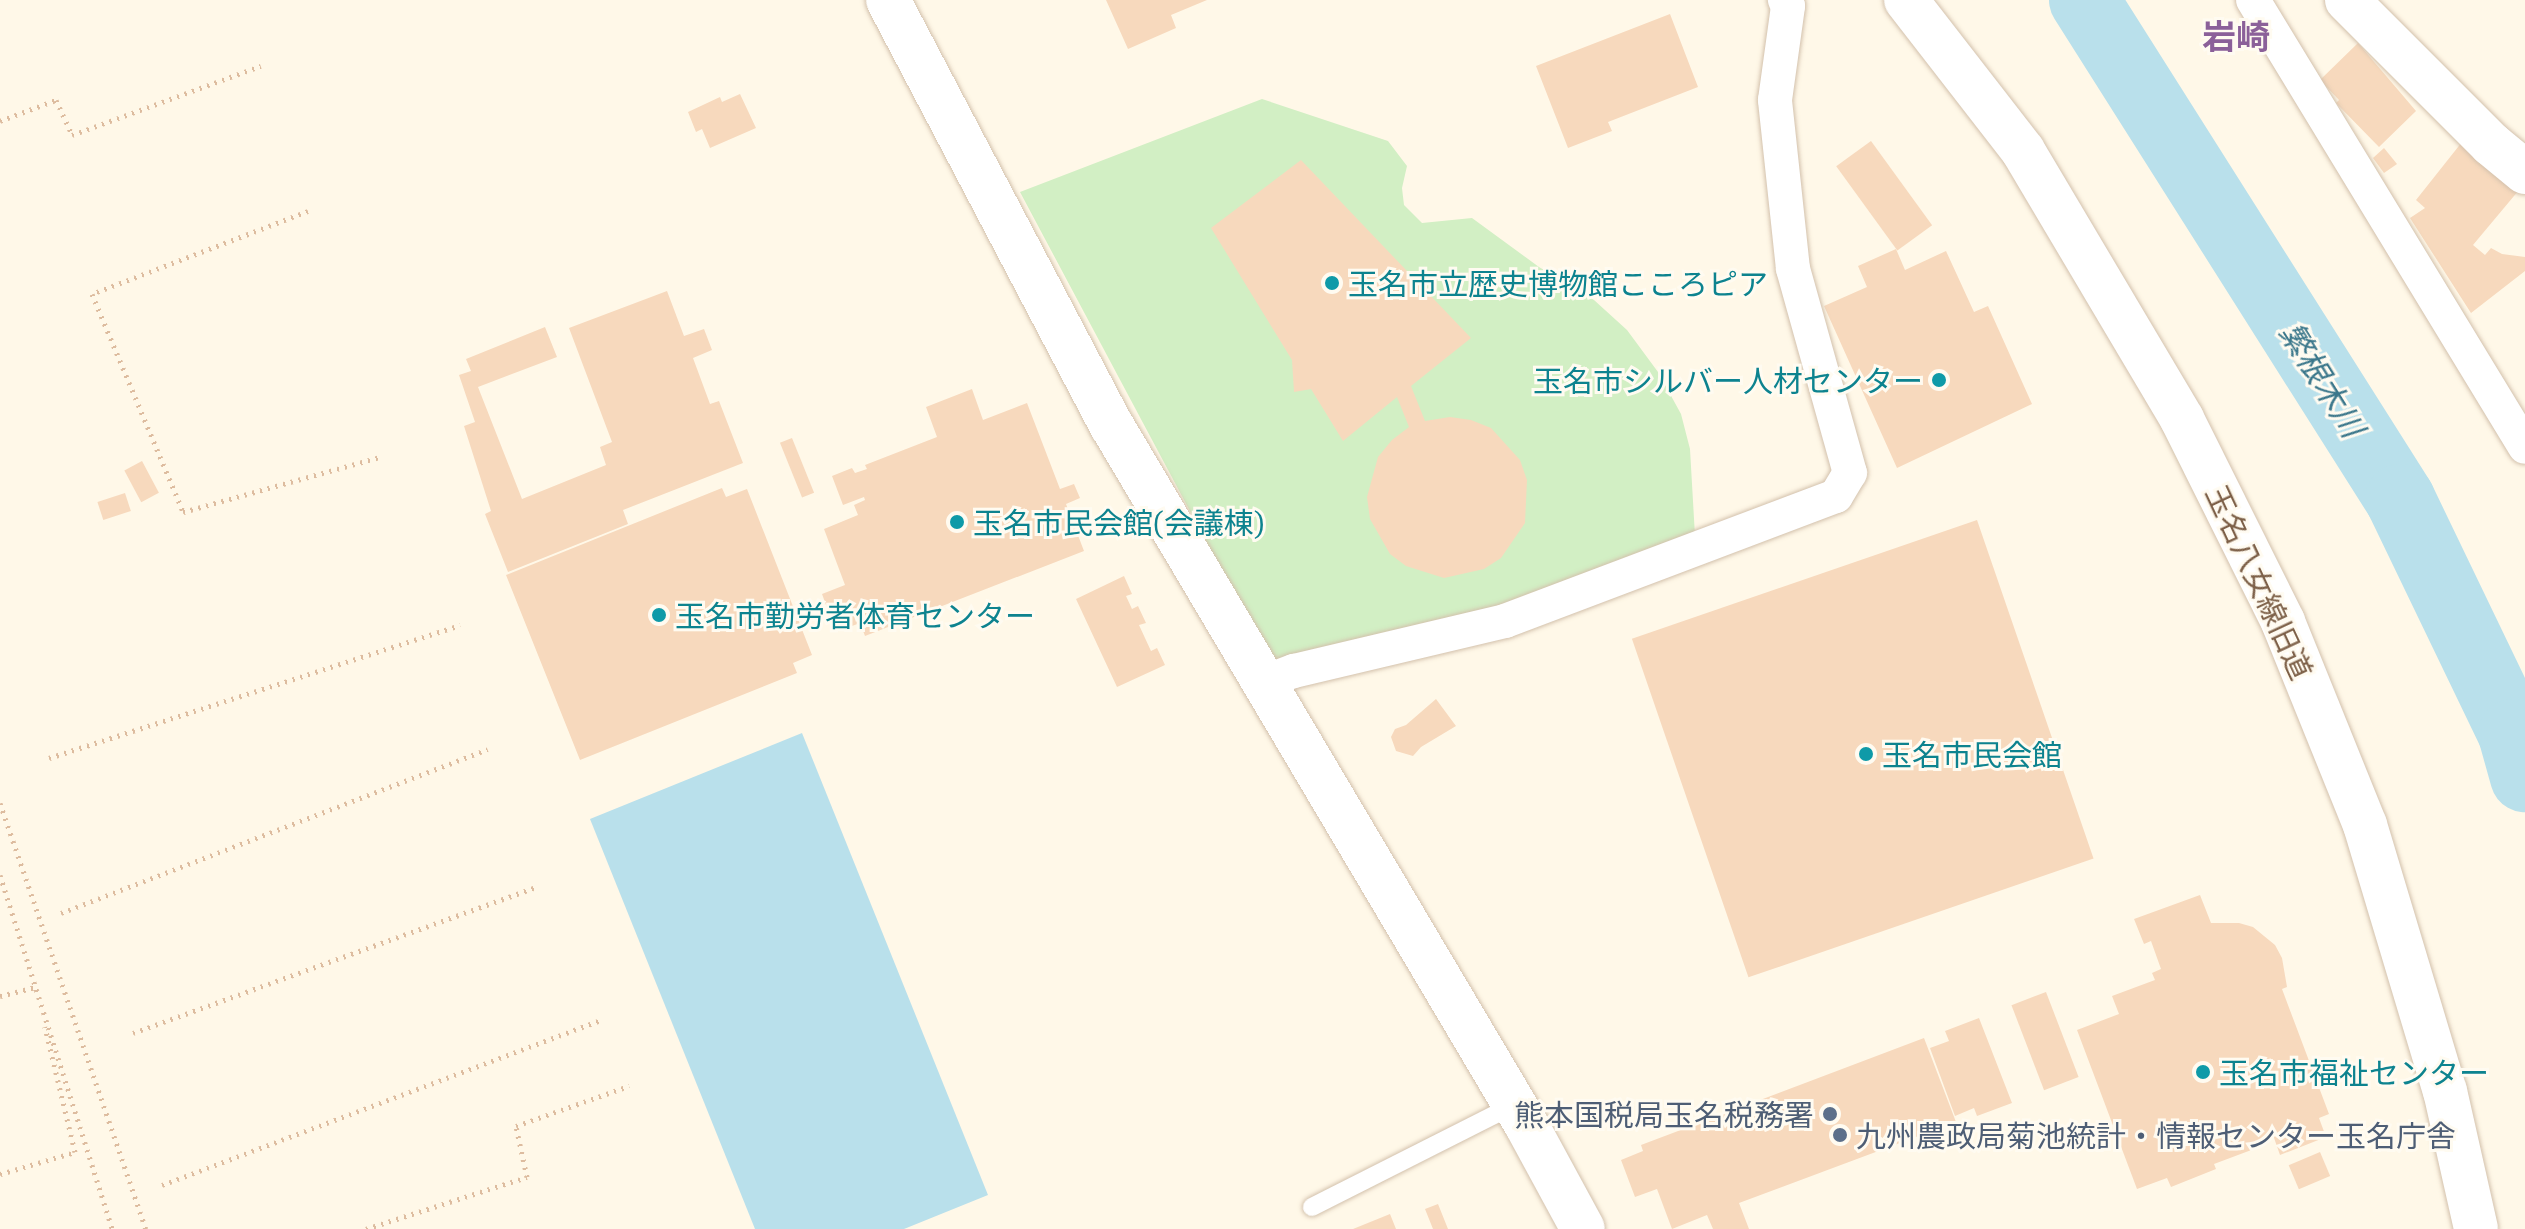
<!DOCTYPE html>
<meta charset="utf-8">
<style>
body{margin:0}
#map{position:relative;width:2525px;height:1229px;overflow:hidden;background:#fff8e8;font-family:"Exo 2","Noto Sans JP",sans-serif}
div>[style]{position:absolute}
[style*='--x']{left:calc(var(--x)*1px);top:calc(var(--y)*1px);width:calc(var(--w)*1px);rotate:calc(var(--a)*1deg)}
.green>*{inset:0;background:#d2efc4}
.water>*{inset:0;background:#b9e0eb}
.river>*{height:70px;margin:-35px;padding:0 35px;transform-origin:35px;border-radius:35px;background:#b9e0eb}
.building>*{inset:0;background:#f7d9bd;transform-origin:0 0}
.path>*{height:5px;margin-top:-2.5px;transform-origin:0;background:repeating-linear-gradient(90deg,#ddbc9f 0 2px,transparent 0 8px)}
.roads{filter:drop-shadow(0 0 2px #d3c1ac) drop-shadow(0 0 2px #d3c1ac)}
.lane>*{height:18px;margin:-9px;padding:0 9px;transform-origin:9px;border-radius:9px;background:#fff}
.street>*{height:34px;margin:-17px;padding:0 17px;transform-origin:17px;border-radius:17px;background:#fff}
.secondary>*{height:44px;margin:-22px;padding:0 22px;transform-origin:22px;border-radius:22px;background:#fff}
.dots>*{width:22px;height:22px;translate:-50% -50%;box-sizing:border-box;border:4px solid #fffbf1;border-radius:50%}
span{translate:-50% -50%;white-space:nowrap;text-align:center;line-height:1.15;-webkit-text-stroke:6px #fffbf1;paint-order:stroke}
.culture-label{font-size:30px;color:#0d838f}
.left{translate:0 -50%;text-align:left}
.right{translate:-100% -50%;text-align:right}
.street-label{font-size:30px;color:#7d6048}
.service-label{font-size:30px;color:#4e5e75}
.water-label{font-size:32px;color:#3b778b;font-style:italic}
.quarter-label{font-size:34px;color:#8b6099;font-weight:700}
</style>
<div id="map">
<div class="green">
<div style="clip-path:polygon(1262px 99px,1388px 141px,1407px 166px,1402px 188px,1404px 205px,1422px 223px,1472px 218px,1539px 267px,1594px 300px,1627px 330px,1658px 372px,1681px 414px,1690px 449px,1695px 536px,1507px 612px,1273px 667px,1020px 192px)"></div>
</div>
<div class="water">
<div style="clip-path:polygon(802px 733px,988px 1195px,904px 1229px,755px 1229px,590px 819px)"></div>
</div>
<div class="river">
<div style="--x:2084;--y:0;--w:591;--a:57.66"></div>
<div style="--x:2400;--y:499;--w:261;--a:64.3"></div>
<div style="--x:2513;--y:734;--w:45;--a:74.4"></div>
</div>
<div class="building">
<div style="clip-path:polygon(1106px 0,1207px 0,1171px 15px,1176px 28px,1128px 49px)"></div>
<div style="clip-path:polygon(1670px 14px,1698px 87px,1608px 122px,1612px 131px,1568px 148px,1536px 66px)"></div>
<div style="clip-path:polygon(2358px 43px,2416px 111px,2379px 147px,2336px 103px,2339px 100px,2320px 80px)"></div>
<div style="clip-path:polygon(740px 94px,756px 128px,710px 148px,702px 129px,696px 132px,688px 112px,720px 97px,722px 102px)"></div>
<div style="left:1871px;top:141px;width:104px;height:43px;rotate:54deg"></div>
<div style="clip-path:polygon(2462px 142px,2519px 190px,2473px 245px,2485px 255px,2491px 248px,2502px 254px,2525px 257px,2525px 271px,2471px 313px,2410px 218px,2425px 208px,2416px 200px)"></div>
<div style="clip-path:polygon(2384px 148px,2397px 164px,2384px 173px,2373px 158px)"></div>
<div style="clip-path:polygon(1301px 160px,1471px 338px,1411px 386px,1425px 421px,1450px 417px,1471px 420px,1491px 428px,1520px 460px,1527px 480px,1525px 523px,1501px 558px,1484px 569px,1444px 578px,1406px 566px,1390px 554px,1370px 519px,1367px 497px,1378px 457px,1392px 440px,1409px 427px,1397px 397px,1343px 441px,1311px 389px,1294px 392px,1292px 360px,1211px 228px)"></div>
<div style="clip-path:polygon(1896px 249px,1905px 270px,1946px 251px,1974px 312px,1988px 306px,2032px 404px,1897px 468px,1824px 306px,1867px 287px,1858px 266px)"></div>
<div style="clip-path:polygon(667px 291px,684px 336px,704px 329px,712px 350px,693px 358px,710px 404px,719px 401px,743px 463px,623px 510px,628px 524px,508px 572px,485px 514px,491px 511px,464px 426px,475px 422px,459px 375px,471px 371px,466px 359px,545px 327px,557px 357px,478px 387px,522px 499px,606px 465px,600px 447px,612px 442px,569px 328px)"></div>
<div style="clip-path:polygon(972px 389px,983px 420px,1027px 403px,1060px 489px,1074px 484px,1080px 498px,1066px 504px,1084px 551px,865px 636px,860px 623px,836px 632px,822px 594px,845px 585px,824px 529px,858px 515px,854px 505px,865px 500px,864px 497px,843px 505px,832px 476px,852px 468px,855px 473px,867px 469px,865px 465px,937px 437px,926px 407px)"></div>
<div style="left:792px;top:438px;width:59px;height:13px;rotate:68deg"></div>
<div style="left:142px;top:461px;width:36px;height:20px;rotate:62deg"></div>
<div style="clip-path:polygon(722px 488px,726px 497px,747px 489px,812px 655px,793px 663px,797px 673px,580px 760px,506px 575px)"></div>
<div style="left:125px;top:493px;width:19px;height:29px;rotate:72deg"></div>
<div style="left:1977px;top:520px;width:358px;height:365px;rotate:71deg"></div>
<div style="clip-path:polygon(1124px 576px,1132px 594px,1126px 596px,1132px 609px,1138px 606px,1146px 623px,1139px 625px,1151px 651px,1157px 648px,1165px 665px,1117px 687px,1076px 599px)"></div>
<div style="clip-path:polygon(1436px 699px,1456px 726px,1421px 747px,1413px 756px,1396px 751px,1391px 737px,1395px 729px,1406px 725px)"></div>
<div style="clip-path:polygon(2200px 895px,2211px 923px,2239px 923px,2253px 927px,2275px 945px,2282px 958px,2287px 987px,2282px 989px,2329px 1114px,2319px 1118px,2326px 1137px,2280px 1155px,2273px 1135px,2260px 1140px,2262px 1146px,2214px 1164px,2216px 1169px,2171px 1187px,2167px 1178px,2137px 1189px,2077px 1030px,2119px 1014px,2112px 996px,2155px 980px,2152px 973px,2161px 969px,2151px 941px,2144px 944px,2134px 919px)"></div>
<div style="left:2046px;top:992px;width:91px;height:37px;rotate:69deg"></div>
<div style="clip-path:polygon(1979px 1018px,2012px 1103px,1977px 1116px,1974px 1108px,1955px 1116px,1930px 1048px,1949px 1041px,1945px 1031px)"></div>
<div style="clip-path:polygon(1924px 1038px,1956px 1122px,1739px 1203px,1749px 1229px,1713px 1229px,1707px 1215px,1672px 1229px,1657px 1189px,1635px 1197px,1621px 1160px,1643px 1151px,1641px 1145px)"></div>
<div style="left:2320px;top:1152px;width:26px;height:34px;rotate:67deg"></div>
<div style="clip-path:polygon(1438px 1204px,1448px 1229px,1433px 1229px,1425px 1209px)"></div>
<div style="clip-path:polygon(1390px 1214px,1396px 1229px,1353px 1229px)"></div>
</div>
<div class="path">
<div style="--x:0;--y:121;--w:60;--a:-20.6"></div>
<div style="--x:56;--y:100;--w:38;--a:65"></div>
<div style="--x:72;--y:135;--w:201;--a:-20.1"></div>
<div style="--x:308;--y:211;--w:231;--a:159"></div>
<div style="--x:92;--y:294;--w:236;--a:67.3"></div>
<div style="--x:183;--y:512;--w:205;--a:-15.6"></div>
<div style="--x:49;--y:758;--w:432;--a:-17.9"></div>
<div style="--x:0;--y:803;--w:450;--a:71.1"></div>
<div style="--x:0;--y:875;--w:371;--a:72.4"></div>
<div style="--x:61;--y:913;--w:457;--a:-21"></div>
<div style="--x:0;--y:996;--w:37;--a:-14"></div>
<div style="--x:133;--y:1033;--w:430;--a:-19.9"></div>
<div style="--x:0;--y:1174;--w:78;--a:-16.3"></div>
<div style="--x:75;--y:1152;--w:129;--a:-103.5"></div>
<div style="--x:162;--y:1185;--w:470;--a:-20.6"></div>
<div style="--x:366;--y:1229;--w:169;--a:-17.9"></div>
<div style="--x:527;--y:1177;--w:52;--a:-102.2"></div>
<div style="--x:516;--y:1126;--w:120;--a:-19.5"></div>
</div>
<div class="roads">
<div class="lane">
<div style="--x:1312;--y:1207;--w:226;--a:-26.8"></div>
</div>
<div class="street">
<div style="--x:2253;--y:0;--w:523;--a:58.68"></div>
<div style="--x:1262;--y:683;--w:34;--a:-21"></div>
<div style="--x:1294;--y:671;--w:217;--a:-13.3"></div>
<div style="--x:1505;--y:621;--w:354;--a:-20.7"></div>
<div style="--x:1836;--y:496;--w:27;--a:-59"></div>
<div style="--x:1850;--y:473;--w:212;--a:-105.6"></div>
<div style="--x:1793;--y:269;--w:170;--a:-96.1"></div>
<div style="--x:1775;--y:100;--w:95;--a:-82.1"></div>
<div style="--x:1788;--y:6;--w:7;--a:-117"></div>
</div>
<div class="secondary">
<div style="--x:888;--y:0;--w:481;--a:62.3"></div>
<div style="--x:1112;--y:426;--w:812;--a:59.33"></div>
<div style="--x:1526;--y:1124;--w:119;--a:61.5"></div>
<div style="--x:1906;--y:0;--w:191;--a:52.2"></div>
<div style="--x:2023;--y:151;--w:312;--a:59.3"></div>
<div style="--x:2182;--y:419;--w:227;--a:63.5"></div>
<div style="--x:2283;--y:622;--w:219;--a:68"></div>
<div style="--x:2365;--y:825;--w:278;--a:73.3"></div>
<div style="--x:2445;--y:1091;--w:141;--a:77.3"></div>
<div style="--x:2347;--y:0;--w:204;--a:45"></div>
<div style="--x:2491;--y:144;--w:44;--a:39.5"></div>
</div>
</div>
<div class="dots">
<div style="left:1332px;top:283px;background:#0f9aa8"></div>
<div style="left:1939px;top:380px;background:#0f9aa8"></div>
<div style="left:957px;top:522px;background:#0f9aa8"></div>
<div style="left:659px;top:615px;background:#0f9aa8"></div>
<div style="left:1866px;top:754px;background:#0f9aa8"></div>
<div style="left:2203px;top:1072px;background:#0f9aa8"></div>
<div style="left:1830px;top:1114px;background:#5c6f8a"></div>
<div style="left:1840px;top:1135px;background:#5c6f8a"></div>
</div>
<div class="culture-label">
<span class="left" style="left:1348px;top:283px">玉名市立歴史博物館こころピア</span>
<span class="right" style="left:1923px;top:380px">玉名市シルバー人材センター</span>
<span class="left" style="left:973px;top:522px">玉名市民会館(会議棟)</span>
<span class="left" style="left:675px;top:615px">玉名市勤労者体育センター</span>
<span class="left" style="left:1882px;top:754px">玉名市民会館</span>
<span class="left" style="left:2219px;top:1072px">玉名市福祉センター</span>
</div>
<div class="street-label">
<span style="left:2260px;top:582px;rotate:65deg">玉名八女線旧道</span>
</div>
<div class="service-label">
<span class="right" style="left:1814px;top:1114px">熊本国税局玉名税務署</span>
<span class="left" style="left:1856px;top:1135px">九州農政局菊池統計・情報センター玉名庁舎</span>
</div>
<div class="water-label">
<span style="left:2323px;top:379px;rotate:58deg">繁根木川</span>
</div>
<div class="quarter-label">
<span style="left:2236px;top:36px">岩崎</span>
</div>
</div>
